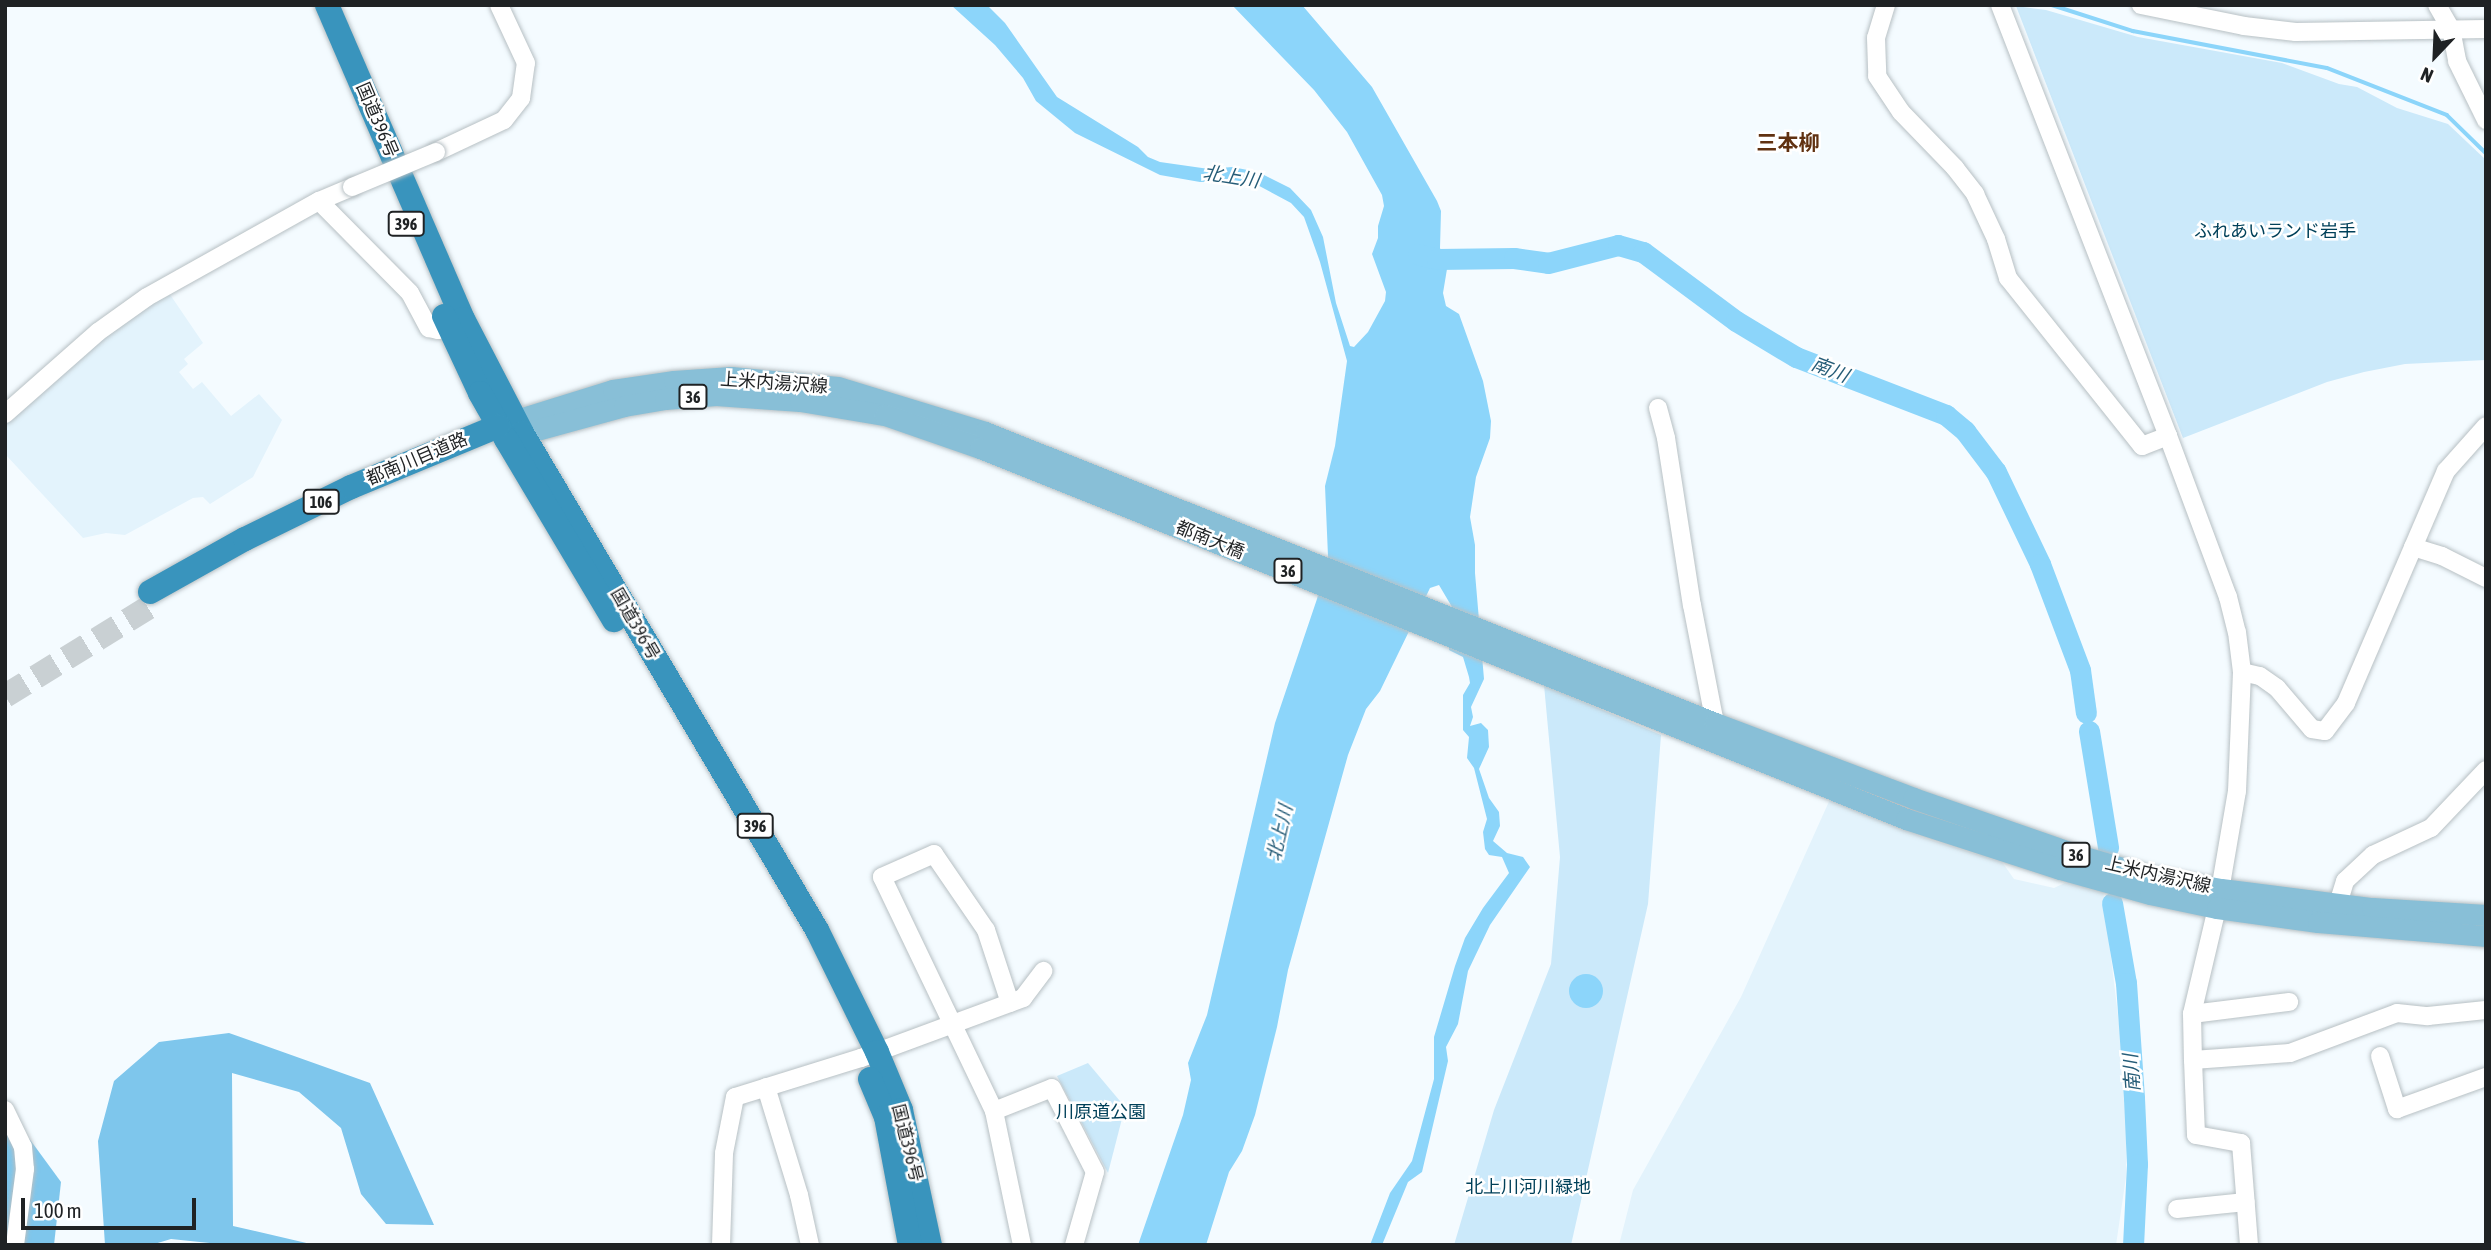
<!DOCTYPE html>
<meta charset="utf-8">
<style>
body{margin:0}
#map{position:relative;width:2491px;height:1250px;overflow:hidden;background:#f4fbff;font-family:"Asap Condensed","Noto Sans JP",sans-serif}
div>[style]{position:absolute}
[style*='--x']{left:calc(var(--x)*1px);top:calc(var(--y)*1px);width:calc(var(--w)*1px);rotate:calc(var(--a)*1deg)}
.built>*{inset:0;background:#e3f3fc}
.green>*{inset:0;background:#cbe9fa}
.forest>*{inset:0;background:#7ec6ec}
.water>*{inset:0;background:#8cd5fa}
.round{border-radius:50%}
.stream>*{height:3.5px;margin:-1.75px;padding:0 1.75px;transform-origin:1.75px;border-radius:1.75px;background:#8cd5fa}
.river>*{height:21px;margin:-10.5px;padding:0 10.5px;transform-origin:10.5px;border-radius:10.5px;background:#8cd5fa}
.highway-tunnel>*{height:24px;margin-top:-12px;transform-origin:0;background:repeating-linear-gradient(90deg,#c9d0d3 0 24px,transparent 0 36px)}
.roads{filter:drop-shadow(0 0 2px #b7c0c4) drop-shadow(0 0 2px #b7c0c4)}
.minor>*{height:18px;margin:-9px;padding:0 9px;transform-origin:9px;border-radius:9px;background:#fff}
.major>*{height:21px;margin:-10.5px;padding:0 10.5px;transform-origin:10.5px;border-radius:10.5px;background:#88bfd7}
.highway>*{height:24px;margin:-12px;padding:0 12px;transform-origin:12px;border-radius:12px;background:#3994bd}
.bridges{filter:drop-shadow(0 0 2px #b7c0c4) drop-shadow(0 0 2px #b7c0c4)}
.minor-bridge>*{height:18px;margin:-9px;padding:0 9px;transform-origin:9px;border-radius:9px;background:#fff}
span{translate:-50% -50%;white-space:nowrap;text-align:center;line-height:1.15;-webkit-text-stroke:5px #fff;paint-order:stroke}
.shield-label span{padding:2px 5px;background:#fff;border:2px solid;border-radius:5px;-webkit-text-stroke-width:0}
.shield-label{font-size:16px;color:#1f2224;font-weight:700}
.street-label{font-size:18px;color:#1f2224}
.park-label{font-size:18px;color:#004059}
.water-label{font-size:19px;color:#265d78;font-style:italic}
.quarter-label{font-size:21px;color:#603111;font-weight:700}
.frame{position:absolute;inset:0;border:7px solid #1f2224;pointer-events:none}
.north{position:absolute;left:2400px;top:21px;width:70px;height:70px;-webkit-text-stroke:5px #fff;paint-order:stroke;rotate:203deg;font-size:19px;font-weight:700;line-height:28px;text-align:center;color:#1f2224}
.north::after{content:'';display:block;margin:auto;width:24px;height:32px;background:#1f2224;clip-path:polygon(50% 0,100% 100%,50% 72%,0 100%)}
.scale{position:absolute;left:21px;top:1198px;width:175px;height:32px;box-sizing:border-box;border:4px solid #1f2224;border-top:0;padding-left:9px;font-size:21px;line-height:24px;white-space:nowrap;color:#1f2224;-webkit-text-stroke:5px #fff;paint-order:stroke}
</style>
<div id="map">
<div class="built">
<div style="clip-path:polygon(169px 293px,203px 343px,184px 359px,188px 364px,179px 372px,193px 389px,202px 382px,231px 416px,259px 394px,282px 420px,253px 477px,210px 504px,203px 497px,193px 498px,125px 535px,106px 533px,83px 538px,5px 454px,5px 422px,116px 327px)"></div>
<div style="clip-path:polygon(1831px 797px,1924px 838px,2002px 862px,2014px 879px,2054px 888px,2069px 881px,2103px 891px,2126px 1082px,2126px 1177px,2116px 1245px,1619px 1245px,1633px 1190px,1741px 997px)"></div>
</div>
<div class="green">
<div style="clip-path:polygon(2016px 6px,2046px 10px,2138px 37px,2282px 63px,2339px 84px,2357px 87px,2397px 108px,2448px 124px,2486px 160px,2486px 360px,2405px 364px,2364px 372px,2327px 382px,2183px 438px)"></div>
<div style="clip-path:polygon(1544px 685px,1661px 735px,1648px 904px,1571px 1245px,1454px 1245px,1494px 1110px,1551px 964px,1560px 857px)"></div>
<div style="clip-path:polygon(1088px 1063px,1125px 1107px,1108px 1173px,1057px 1076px)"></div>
</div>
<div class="forest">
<div style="clip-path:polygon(229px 1033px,370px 1083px,434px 1225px,386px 1224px,361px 1194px,341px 1128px,299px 1092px,232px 1073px,233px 1226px,315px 1245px,229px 1245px,171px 1239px,151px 1245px,105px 1245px,98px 1141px,114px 1081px,159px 1042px)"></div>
<div style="clip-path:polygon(5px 1117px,31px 1141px,61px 1182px,54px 1245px,5px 1245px)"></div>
</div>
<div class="water">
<div style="clip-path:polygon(951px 5px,987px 5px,1005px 23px,1057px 97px,1138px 147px,1148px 157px,1160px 162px,1209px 169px,1232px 167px,1258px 172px,1290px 188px,1311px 210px,1323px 237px,1336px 303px,1350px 346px,1354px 347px,1368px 332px,1385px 301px,1386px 292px,1372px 254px,1378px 238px,1378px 226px,1384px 206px,1382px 195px,1347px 132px,1314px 90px,1232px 5px,1302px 5px,1372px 87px,1437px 201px,1441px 211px,1440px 248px,1447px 269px,1443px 293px,1446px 306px,1459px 314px,1483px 381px,1491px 421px,1490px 438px,1476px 477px,1470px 517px,1475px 545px,1475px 573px,1484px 679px,1471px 707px,1473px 717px,1470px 726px,1481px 723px,1488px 730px,1489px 747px,1479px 769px,1489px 798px,1499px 812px,1500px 826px,1493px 841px,1507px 853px,1523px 857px,1530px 867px,1490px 925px,1468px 971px,1458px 1024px,1446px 1047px,1448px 1061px,1422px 1172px,1408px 1182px,1382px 1245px,1370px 1245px,1390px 1193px,1412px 1161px,1434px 1079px,1434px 1037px,1455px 966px,1465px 938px,1483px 908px,1509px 873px,1502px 857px,1489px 855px,1485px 849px,1483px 832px,1487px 819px,1474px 768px,1467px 758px,1469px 737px,1463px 730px,1463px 695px,1470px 683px,1469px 677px,1463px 657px,1449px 650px,1452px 607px,1439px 585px,1430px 588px,1380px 691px,1366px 709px,1348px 755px,1288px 970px,1277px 1027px,1255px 1115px,1242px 1151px,1229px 1172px,1206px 1245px,1138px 1245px,1183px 1115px,1191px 1080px,1188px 1063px,1207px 1015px,1275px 723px,1317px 599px,1328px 556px,1325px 486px,1335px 446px,1347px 361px,1320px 262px,1304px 217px,1291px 203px,1250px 181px,1200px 182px,1160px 175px,1075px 133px,1036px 101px,1023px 78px,995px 45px)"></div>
<div class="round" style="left:1569px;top:974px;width:34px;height:34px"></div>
</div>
<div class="stream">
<div style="--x:2052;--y:5;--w:85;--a:17.8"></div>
<div style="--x:2133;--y:31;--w:197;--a:10.8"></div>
<div style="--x:2327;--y:68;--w:129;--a:21.4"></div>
<div style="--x:2447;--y:115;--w:54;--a:44.3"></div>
</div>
<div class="river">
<div style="--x:1418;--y:254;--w:20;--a:15"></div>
<div style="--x:1437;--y:259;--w:77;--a:-0.7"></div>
<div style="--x:1514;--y:258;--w:34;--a:8"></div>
<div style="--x:1548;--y:263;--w:72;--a:-14.4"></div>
<div style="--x:1618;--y:245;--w:26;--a:16"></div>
<div style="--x:1643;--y:252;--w:116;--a:36.6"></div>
<div style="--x:1736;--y:321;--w:70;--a:31"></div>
<div style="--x:1796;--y:357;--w:161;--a:21.1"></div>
<div style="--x:1946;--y:415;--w:25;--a:40"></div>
<div style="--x:1965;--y:431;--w:51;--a:52.9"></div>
<div style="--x:1996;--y:472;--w:102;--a:64.4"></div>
<div style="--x:2040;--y:564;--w:113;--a:69.3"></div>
<div style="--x:2080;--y:670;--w:43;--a:82.1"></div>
<div style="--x:2089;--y:731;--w:118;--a:80.7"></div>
<div style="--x:2112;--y:903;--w:81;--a:80.1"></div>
<div style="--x:2126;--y:983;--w:115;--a:86"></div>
<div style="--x:2134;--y:1098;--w:66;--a:87.4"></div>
<div style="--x:2137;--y:1164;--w:81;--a:92.8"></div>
</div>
<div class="highway-tunnel">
<div style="--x:5;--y:696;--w:179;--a:-31.7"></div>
</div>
<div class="roads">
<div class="minor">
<div style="--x:1886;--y:5;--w:34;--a:107"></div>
<div style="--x:1876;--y:38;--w:38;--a:88"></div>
<div style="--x:1877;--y:76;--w:43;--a:56.3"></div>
<div style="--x:1901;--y:112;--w:78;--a:46"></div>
<div style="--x:1955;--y:168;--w:33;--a:52"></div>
<div style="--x:1975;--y:194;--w:50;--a:65"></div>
<div style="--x:1996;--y:239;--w:41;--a:72.9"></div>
<div style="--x:2008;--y:278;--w:215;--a:51.4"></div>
<div style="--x:2142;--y:446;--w:28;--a:-21"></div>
<div style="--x:2000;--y:5;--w:463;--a:68.7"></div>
<div style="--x:2168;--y:436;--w:172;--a:69.6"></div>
<div style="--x:2228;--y:597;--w:36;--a:76"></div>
<div style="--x:2237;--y:632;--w:40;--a:82.9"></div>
<div style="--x:2242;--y:672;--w:119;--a:92.4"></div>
<div style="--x:2237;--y:791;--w:119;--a:99.7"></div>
<div style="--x:2217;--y:908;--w:109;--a:103.3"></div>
<div style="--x:2192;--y:1014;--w:46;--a:88.8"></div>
<div style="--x:2193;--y:1060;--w:75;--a:87.7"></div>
<div style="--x:2196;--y:1135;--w:46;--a:10.1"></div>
<div style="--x:2241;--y:1143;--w:102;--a:85.5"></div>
<div style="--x:2141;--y:5;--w:105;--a:11.5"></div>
<div style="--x:2244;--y:26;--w:52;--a:6.6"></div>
<div style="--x:2296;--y:32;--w:190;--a:-0.9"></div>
<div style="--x:2437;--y:5;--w:28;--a:60"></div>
<div style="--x:2451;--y:29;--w:33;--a:79"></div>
<div style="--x:2457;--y:61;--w:66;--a:63.8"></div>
<div style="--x:436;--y:152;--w:75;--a:-25.2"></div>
<div style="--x:504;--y:120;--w:28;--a:-52"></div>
<div style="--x:521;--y:98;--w:35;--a:-82"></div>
<div style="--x:526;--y:63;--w:64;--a:-115"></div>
<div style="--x:319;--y:201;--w:129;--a:45.3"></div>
<div style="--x:410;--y:293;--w:40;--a:62"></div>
<div style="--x:429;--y:328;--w:9;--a:13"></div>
<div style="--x:438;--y:330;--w:21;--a:-23"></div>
<div style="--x:1658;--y:408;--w:31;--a:75"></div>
<div style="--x:1666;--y:438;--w:169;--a:81.2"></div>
<div style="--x:1692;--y:605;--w:120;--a:79"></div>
<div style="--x:5;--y:414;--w:124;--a:-41.4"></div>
<div style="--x:98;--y:332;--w:60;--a:-35.5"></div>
<div style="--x:147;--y:297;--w:197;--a:-29.2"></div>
<div style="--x:319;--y:201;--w:36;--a:-23"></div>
<div style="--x:2413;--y:547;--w:30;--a:17"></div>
<div style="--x:2442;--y:556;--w:49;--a:26.6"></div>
<div style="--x:2242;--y:672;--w:18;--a:13"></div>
<div style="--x:2260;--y:676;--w:21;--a:35"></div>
<div style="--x:2277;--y:688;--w:54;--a:49.5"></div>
<div style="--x:2312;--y:729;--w:13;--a:9"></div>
<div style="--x:2325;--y:731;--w:35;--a:-53"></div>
<div style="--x:2346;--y:703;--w:253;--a:-66.7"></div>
<div style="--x:2446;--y:471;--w:60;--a:-48.4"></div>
<div style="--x:2338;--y:904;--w:24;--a:-73"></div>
<div style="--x:2345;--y:881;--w:38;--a:-43"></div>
<div style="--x:2373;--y:855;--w:64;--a:-25"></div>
<div style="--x:2431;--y:828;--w:80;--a:-46.5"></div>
<div style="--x:1010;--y:1003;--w:77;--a:-108.2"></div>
<div style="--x:986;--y:930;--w:92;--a:-124.4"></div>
<div style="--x:934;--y:854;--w:57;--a:156.1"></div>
<div style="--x:882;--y:877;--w:259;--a:64.4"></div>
<div style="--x:994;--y:1111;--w:137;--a:78.2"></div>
<div style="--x:2192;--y:1014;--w:98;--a:-7.1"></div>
<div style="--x:2380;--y:1056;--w:56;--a:72.2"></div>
<div style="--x:2397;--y:1109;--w:95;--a:-19.8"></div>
<div style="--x:2193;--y:1060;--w:97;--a:-4.1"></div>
<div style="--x:2290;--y:1053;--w:114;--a:-20.5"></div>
<div style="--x:2397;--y:1013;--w:31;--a:6"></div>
<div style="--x:2428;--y:1016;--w:58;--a:-5.9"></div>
<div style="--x:766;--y:1087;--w:113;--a:73"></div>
<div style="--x:799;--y:1195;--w:51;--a:77.6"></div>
<div style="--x:5;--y:1110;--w:41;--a:64.1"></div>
<div style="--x:23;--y:1147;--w:22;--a:85"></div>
<div style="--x:25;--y:1169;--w:77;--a:97.5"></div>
<div style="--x:994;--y:1111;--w:62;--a:-21.6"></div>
<div style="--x:1052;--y:1088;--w:94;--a:62.9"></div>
<div style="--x:1095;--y:1172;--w:76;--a:106"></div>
<div style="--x:2177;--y:1209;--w:69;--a:-5.8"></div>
<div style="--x:721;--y:1245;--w:92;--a:-88.1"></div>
<div style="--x:724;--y:1153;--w:57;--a:-78.9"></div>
<div style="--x:735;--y:1097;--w:132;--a:-17.2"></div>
<div style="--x:861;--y:1058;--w:173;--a:-20.3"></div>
<div style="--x:1023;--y:998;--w:34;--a:-53"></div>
</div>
<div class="major">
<div style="--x:500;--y:425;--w:118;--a:-17.2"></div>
<div style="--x:613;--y:390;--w:62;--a:-8.4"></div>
<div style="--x:674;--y:381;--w:57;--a:-4"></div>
<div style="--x:731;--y:377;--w:107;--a:5.3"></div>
<div style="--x:838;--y:387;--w:154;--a:17"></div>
<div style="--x:985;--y:432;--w:786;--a:21.73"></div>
<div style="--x:1715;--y:723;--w:212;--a:20.7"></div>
<div style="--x:1913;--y:798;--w:175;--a:19.1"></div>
<div style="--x:2078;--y:855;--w:75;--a:16.3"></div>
<div style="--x:2150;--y:876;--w:72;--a:10.4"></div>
<div style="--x:2221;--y:889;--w:152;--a:7.2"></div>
<div style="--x:2372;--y:908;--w:114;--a:3.5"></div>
<div style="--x:507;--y:438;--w:121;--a:-15.3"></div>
<div style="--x:624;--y:406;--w:42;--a:-9.7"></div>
<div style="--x:665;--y:399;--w:51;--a:-4.5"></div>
<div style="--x:716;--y:395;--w:84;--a:4.1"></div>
<div style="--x:800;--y:401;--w:86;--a:9.4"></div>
<div style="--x:885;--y:415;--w:101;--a:19.2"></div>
<div style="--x:980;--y:448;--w:998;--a:21.83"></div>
<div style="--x:1906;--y:819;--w:162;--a:18"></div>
<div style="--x:2060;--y:869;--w:93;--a:15.5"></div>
<div style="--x:2150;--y:894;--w:68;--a:11.8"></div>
<div style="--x:2217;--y:908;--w:102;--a:7.9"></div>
<div style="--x:2318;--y:922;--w:169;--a:4.8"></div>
</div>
<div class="highway">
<div style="--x:327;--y:5;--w:342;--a:66.6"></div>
<div style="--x:463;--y:319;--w:128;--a:62.6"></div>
<div style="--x:522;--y:433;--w:578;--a:59.31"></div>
<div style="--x:817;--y:930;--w:136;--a:63.8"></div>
<div style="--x:877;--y:1052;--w:63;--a:67.5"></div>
<div style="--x:901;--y:1110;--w:138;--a:77.9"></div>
<div style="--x:444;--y:316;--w:85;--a:64.9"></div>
<div style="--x:480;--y:393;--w:53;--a:60.5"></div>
<div style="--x:506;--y:439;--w:211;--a:59.2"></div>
<div style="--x:150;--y:592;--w:109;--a:-29.2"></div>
<div style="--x:245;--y:539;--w:118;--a:-26.1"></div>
<div style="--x:351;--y:487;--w:159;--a:-22.5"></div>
<div style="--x:870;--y:1079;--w:41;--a:67.2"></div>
<div style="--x:886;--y:1117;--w:130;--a:79.4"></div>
</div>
</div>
<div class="bridges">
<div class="minor-bridge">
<div style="--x:352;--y:187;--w:91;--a:-22.6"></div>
</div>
</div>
<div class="shield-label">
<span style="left:406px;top:224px">396</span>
<span style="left:693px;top:397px">36</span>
<span style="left:321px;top:502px">106</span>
<span style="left:1288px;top:571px">36</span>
<span style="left:755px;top:826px">396</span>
<span style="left:2076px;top:855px">36</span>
</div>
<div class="street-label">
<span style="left:377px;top:120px;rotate:67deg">国道396号</span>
<span style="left:774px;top:383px;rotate:4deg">上米内湯沢線</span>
<span style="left:417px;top:459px;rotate:-23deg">都南川目道路</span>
<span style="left:1210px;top:540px;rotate:22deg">都南大橋</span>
<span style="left:635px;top:624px;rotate:60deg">国道396号</span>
<span style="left:2158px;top:875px;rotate:13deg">上米内湯沢線</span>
<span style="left:907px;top:1143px;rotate:76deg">国道396号</span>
</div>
<div class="park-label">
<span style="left:2275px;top:231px">ふれあいランド岩手</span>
<span style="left:1101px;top:1112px">川原道公園</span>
<span style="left:1528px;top:1187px">北上川河川緑地</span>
</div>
<div class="water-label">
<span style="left:1231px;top:177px;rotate:9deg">北上川</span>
<span style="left:1830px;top:370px;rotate:21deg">南川</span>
<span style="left:1280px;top:833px;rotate:-77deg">北上川</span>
<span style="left:2132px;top:1073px;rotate:-94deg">南川</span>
</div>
<div class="quarter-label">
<span style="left:1788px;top:142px">三本柳</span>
</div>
<div class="frame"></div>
<div class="north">N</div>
<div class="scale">100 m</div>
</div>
